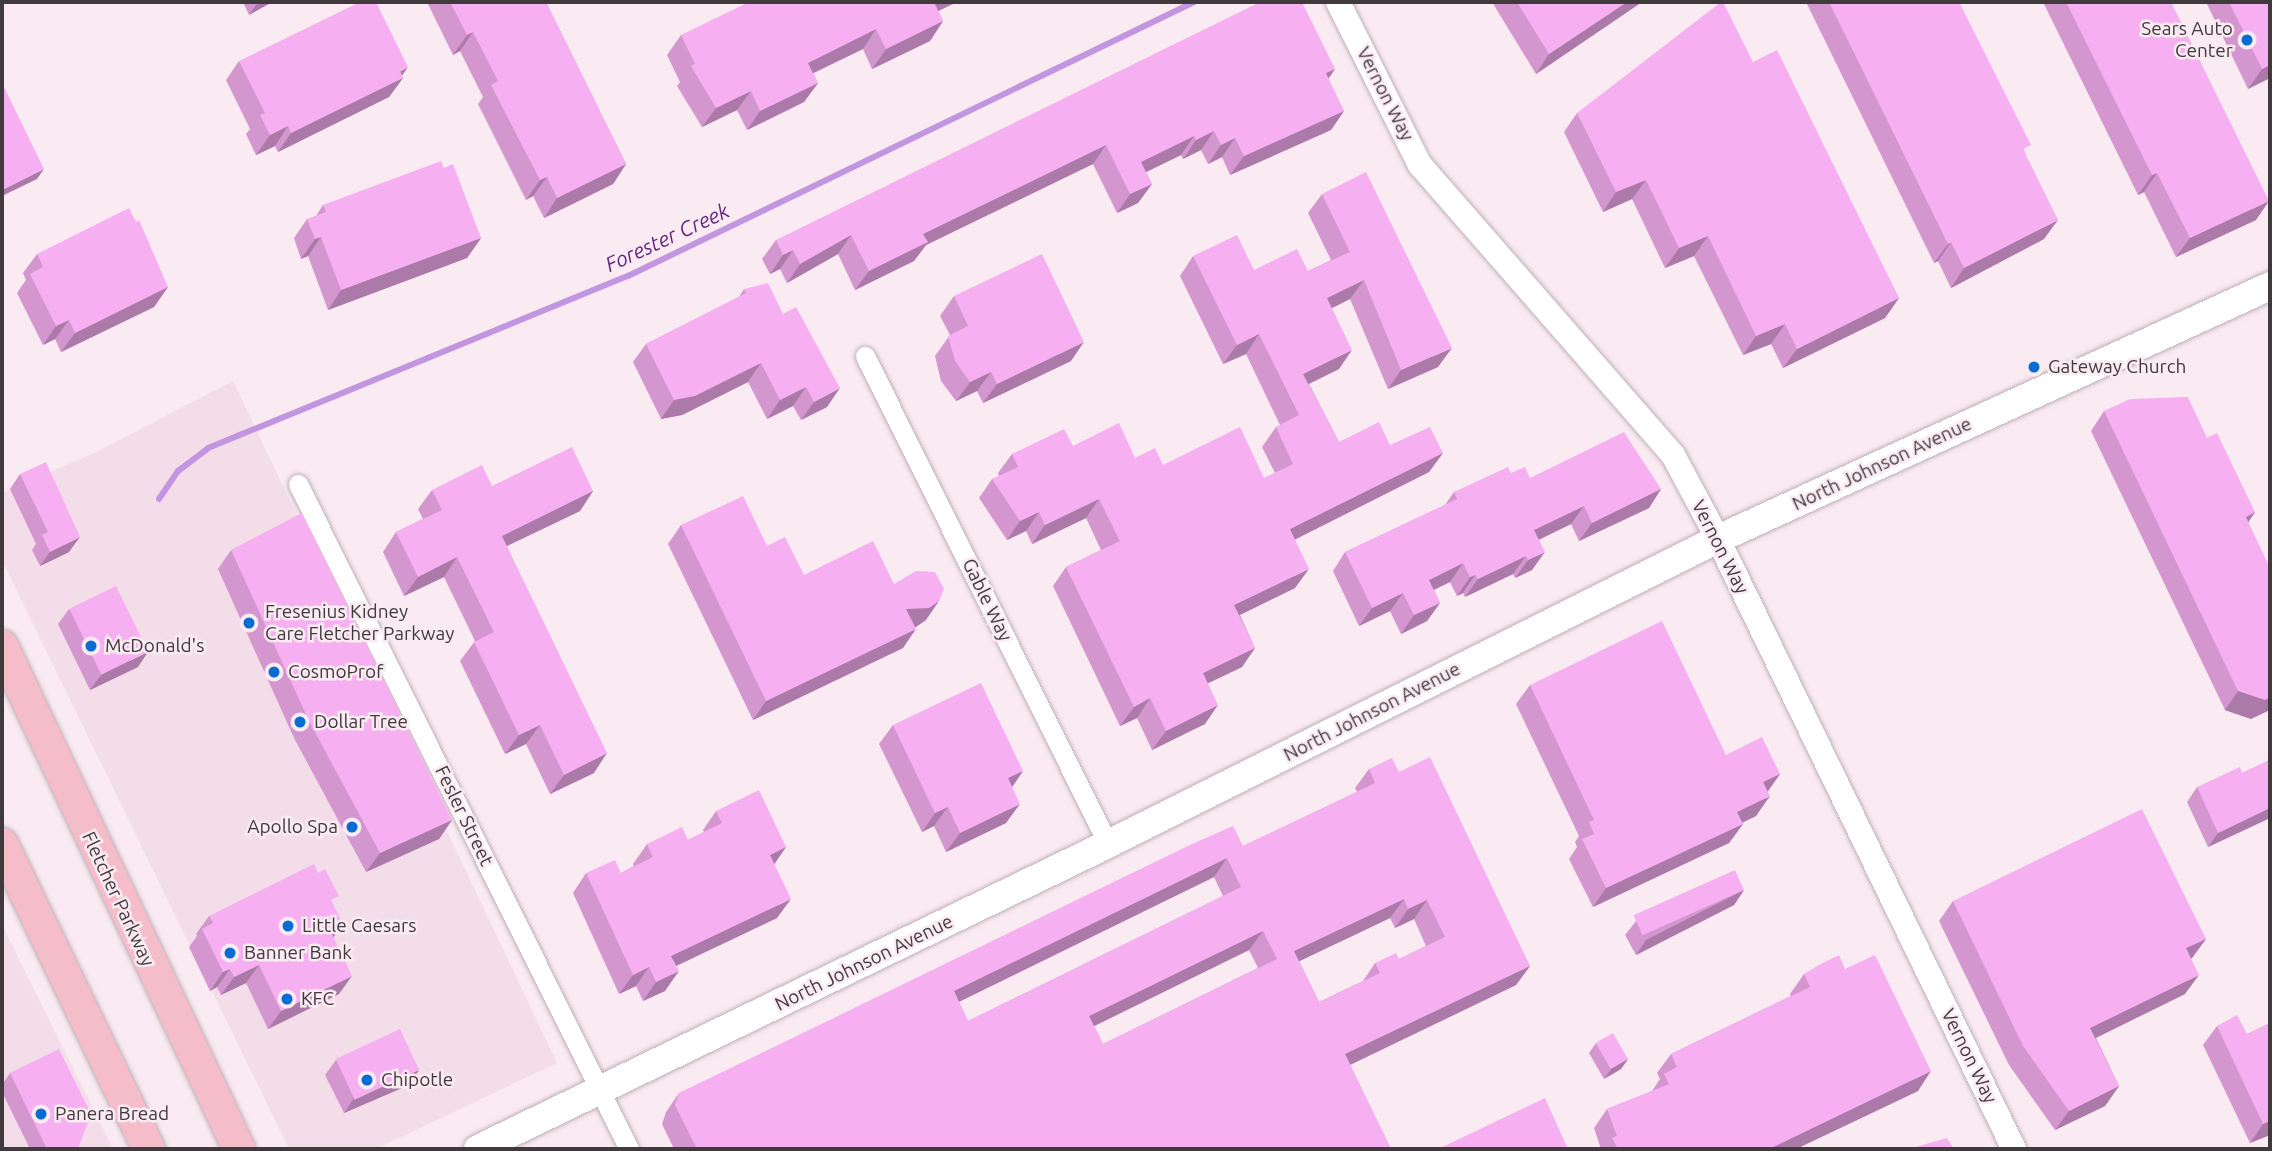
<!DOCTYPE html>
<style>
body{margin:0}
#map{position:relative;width:2272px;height:1151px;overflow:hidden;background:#faebf2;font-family:Ubuntu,sans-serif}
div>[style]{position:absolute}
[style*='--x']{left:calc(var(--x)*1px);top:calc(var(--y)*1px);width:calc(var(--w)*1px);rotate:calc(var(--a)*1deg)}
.built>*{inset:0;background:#f2dde8}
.stream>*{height:6px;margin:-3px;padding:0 3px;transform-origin:3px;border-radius:3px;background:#c295e1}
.roads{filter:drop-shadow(0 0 2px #bfb0b7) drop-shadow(0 0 2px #bfb0b7)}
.minor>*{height:19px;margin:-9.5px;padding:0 9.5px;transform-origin:9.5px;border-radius:9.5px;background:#fff}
.tertiary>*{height:24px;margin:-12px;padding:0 12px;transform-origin:12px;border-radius:12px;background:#fff}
.secondary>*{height:28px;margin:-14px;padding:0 14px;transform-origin:14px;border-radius:14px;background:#fff}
.primary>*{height:32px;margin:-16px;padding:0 16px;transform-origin:16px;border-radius:16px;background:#f5bcc9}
.wall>*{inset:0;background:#d496cf}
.shaded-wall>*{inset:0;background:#ac7aa9}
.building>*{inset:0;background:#f6aff1;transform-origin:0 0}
.dots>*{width:19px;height:19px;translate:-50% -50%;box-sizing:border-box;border:4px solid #faebf2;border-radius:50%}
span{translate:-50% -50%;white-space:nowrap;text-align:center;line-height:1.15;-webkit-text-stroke:5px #faebf2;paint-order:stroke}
.poi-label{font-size:19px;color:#403a3d}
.right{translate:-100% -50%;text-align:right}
.left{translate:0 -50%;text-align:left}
.street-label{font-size:19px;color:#403a3d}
.water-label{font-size:21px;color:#602780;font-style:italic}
.frame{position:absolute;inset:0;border:4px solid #403a3d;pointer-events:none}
</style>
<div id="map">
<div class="built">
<div style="clip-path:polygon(233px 381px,557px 1063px,376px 1149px,289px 1149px,2px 560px,2px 493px,96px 452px)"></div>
<div style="clip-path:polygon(2px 925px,113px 1149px,2px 1149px)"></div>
</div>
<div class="stream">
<div style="--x:159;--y:499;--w:34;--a:-56"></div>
<div style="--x:178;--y:471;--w:38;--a:-37"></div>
<div style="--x:208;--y:448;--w:454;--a:-22.3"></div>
<div style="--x:628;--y:276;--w:629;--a:-25.83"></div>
</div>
<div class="roads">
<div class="minor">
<div style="--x:865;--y:356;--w:545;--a:63.53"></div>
<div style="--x:298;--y:484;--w:743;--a:63.54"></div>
</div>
<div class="tertiary">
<div style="--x:1338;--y:2;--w:182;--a:63.3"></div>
<div style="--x:1420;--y:165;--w:385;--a:48.9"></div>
<div style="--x:1673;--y:455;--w:95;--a:61.8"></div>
<div style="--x:1718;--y:539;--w:678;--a:64.12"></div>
</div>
<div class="secondary">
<div style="--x:478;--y:1149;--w:700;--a:-25.83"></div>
<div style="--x:1108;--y:844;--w:682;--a:-26.57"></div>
<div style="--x:1718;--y:539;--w:607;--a:-24.62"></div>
</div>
<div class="primary">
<div style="--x:2;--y:646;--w:556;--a:64.77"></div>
<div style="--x:2;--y:844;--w:339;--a:64.3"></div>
</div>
</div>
<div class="wall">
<div style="clip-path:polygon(243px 2px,272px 2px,249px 15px)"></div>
<div style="clip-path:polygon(427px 2px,546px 2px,626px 164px,613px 184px,544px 218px,533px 196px,526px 200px,478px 104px,483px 97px,460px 51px,453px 55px)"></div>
<div style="clip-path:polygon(1492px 2px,1642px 2px,1536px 74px)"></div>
<div style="clip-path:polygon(1806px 2px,1959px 2px,2025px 153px,2044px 239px,1951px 288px,1938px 261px,1934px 263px)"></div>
<div style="clip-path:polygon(2043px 2px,2171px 2px,2256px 220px,2176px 257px,2144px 192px,2138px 195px)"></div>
<div style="clip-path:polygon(2206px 2px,2270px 2px,2270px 78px,2248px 89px)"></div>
<div style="clip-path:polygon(938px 11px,943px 21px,930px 41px,872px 69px,863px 49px,813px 73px,818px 83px,804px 102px,747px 130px,737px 110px,702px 127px,677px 86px,680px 82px,667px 55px,681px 35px)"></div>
<div style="clip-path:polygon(239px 61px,402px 76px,403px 78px,389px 97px,278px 152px,275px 146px,256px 155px,246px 134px,250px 129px,226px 80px)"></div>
<div style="clip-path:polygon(1753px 62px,1899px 298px,1885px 318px,1783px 368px,1771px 344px,1743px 355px,1694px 256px,1665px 268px,1632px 199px,1603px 212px,1564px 132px,1577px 113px)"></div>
<div style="clip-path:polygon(1335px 69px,1328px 79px,1344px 111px,1331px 130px,1230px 175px,1222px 157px,1208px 164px,1201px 150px,1183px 159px,1181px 155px,1146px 172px,1152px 184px,1138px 203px,1117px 213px,1093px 164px,926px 245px,914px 261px,855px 290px,838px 254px,787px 283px,780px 269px,770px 274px,762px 259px,776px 240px)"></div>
<div style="clip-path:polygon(444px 168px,481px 238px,467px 258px,328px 310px,308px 256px,301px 259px,294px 238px,307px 219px,316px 216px,323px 205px)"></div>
<div style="clip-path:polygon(1322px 194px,1438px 367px,1388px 389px,1350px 299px,1332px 308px,1339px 369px,1309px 384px,1339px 442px,1390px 445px,1443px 453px,1429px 472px,1294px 540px,1295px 588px,1240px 615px,1255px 648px,1242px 667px,1208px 683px,1205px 724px,1152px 750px,1137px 718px,1120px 726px,1053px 586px,1066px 567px,1101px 550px,1086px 518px,1032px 544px,1026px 531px,1007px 540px,979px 498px,992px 479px,999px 476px,998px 473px,1012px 454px,1073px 446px,1135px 458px,1163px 465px,1264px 478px,1275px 473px,1262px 447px,1276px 427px,1280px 425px,1246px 354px,1223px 364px,1180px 276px,1193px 256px,1254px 270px,1308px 271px,1331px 260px,1308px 213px)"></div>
<div style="clip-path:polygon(37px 254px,168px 287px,154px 307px,61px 352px,55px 339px,43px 345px,17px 293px,26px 280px,23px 273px)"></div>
<div style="clip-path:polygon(744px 289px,827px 407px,801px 420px,793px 406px,767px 419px,748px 382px,682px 415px,661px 419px,633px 362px,646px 344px,739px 297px)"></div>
<div style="clip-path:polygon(954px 296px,1071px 361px,983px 403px,977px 391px,956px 401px,941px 381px,935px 356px,950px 335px,940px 316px)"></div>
<div style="clip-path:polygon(2104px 411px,2207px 438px,2255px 512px,2248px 522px,2251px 719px,2225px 710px,2091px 431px)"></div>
<div style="clip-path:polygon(1511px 473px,1530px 478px,1661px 489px,1649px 508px,1579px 541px,1571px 524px,1539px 540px,1532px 570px,1515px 578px,1513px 574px,1465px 597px,1463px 593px,1457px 596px,1450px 582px,1434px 590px,1440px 603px,1427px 621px,1401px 634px,1390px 611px,1359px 626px,1333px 571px,1345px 552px,1445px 505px,1454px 492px)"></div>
<div style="clip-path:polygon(20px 474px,69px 552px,40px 566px,32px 550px,36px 544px,10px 489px)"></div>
<div style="clip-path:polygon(492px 486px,593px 491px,580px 511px,507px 546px,594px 773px,550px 794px,526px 744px,505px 754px,460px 661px,475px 641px,444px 577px,404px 596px,383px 552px,396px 532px,423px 519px,418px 509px,432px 490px)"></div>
<div style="clip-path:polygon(681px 525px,767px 546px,804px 575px,894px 584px,926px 620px,915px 627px,903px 648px,753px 720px,668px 544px)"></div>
<div style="clip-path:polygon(231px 550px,452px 820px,439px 839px,366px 872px,294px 738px,218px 569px)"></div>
<div style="clip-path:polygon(69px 609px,138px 667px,90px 690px,58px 624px)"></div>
<div style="clip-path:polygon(1530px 685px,1726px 755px,1780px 774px,1767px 792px,1756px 816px,1742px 822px,1743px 824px,1729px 843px,1593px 907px,1569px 859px,1577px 847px,1575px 842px,1579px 836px,1516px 704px)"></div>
<div style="clip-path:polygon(893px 725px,1023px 771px,1012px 787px,1006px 823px,946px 852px,934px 826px,922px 832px,879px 744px)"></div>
<div style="clip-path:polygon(2270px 760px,2270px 818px,2208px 847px,2187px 802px,2197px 787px,2242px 773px)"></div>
<div style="clip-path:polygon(evenodd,1369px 769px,1399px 772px,1530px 966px,1516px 985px,1350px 1065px,1391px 1149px,674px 1149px,662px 1124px,666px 1112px,679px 1093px,1243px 846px,1357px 792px,1355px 788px,1369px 769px,1214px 877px,1223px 896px,968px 1021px,959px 1002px,1214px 877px,1369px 769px,1390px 918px,1395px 928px,1414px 919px,1426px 946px,1399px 959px,1375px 963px,1363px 981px,1319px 1002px,1299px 961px,1390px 918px,1369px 769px,1249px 950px,1258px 968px,1103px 1044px,1094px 1026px,1249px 950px)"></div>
<div style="clip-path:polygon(716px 811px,786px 847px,774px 864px,777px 918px,676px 966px,665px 991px,643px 1001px,636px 986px,619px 994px,573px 893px,586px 873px,621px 873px,634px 866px,633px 864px,647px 844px,688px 840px,704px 832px,703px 830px)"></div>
<div style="clip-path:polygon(1744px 890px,1734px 905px,1636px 955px,1625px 935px,1636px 921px)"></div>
<div style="clip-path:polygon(1953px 901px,2206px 939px,2191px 959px,2185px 994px,2096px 1038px,2119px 1086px,2105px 1106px,2055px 1130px,2009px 1065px,1939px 921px)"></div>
<div style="clip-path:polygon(333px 904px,333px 937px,339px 994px,268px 1029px,246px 983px,221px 995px,217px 987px,210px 991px,189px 947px,197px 936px,196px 934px,209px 916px)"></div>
<div style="clip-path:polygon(1845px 969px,1918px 1091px,1796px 1149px,1601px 1149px,1594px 1128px,1607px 1109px,1652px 1091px,1660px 1079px,1657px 1073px,1671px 1054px,1791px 996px,1790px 994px,1804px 974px)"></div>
<div style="clip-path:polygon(2270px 1023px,2270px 1135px,2250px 1143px,2203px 1045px,2217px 1026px,2247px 1034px)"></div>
<div style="clip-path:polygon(1596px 1043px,1628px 1059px,1621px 1069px,1604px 1079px,1589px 1053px)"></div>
<div style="clip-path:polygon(336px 1060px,409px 1085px,344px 1113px,325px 1075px)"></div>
<div style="clip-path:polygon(10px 1073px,78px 1149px,30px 1149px,2px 1092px,2px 1085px)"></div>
</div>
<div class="shaded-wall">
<div style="clip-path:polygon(262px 2px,272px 2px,249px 15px,256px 5px)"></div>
<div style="clip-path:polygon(932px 2px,957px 2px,920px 20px)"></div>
<div style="clip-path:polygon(1627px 2px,1642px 2px,1536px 74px,1549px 54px)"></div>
<div style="clip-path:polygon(943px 21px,930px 41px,872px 69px,886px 49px)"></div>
<div style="clip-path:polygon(876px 29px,863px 49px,795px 82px,808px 63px)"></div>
<div style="clip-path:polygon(473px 32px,460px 51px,453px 55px,467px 35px)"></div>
<div style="clip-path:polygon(2270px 65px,2270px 78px,2248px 89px,2262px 69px)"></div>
<div style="clip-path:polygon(408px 67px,399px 80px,403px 78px,389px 97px,278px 152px,291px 133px)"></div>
<div style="clip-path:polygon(1335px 69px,1322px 88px,1326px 73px)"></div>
<div style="clip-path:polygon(818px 83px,804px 102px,747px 130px,760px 111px)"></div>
<div style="clip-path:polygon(751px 91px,737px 110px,702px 127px,716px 108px)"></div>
<div style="clip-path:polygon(1344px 111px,1331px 130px,1230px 175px,1244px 156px)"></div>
<div style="clip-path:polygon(288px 126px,275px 146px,256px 155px,270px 135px)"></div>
<div style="clip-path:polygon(1214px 131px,1201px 150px,1183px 159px,1196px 140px)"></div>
<div style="clip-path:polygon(1194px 136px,1181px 155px,1128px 181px,1141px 162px)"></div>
<div style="clip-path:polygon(1235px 138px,1222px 157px,1208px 164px,1221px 145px)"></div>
<div style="clip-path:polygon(1106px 145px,1093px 164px,926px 245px,914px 261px,855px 290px,869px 271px,923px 234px)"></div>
<div style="clip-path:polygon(626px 164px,613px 184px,544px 218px,557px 198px)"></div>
<div style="clip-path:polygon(44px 169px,37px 179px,2px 196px,2px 190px)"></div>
<div style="clip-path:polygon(2157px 173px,2144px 192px,2138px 195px,2152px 175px)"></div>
<div style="clip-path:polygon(547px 177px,533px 196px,526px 200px,540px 180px)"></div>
<div style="clip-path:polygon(1646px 180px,1632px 199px,1603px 212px,1616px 192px)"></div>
<div style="clip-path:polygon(1152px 184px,1138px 203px,1117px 213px,1130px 194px)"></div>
<div style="clip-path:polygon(2269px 201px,2256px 220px,2176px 257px,2190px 238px)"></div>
<div style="clip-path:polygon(2058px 220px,2044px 239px,1951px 288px,1964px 268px)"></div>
<div style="clip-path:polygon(851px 235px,838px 254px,787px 283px,800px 264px)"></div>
<div style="clip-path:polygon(1708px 236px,1694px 256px,1665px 268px,1679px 248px)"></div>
<div style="clip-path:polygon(321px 237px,308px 256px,301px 259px,315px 239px)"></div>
<div style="clip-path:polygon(481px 238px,467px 258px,328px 310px,341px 290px)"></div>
<div style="clip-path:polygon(1951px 242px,1938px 261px,1934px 263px,1948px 244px)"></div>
<div style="clip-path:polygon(793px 250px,780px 269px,770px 274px,783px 255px)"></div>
<div style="clip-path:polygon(1364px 280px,1350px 299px,1314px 317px,1327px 298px)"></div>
<div style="clip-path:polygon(168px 287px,154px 307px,61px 352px,75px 333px)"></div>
<div style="clip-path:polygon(1899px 298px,1885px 318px,1783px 368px,1797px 349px)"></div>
<div style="clip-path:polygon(69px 320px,55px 339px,43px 345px,56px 326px)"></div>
<div style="clip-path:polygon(1785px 324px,1771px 344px,1743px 355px,1756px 336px)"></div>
<div style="clip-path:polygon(1259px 334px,1246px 354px,1223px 364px,1237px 345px)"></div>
<div style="clip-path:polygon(1084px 342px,1071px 361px,983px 403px,997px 384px)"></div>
<div style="clip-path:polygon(1452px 348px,1438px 367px,1388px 389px,1401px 370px)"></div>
<div style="clip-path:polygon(1352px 350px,1339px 369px,1290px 393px,1303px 374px)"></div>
<div style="clip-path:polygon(761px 363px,748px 382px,682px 415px,661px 419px,674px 400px)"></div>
<div style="clip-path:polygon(991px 372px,977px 391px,956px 401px,970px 382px)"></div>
<div style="clip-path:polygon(806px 387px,793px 406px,767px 419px,780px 400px)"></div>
<div style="clip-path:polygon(840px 388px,827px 407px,801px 420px,814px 402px)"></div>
<div style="clip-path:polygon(1443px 453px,1429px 472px,1276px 549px,1290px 529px)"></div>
<div style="clip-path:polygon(1661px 489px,1649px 508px,1579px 541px,1592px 523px)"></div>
<div style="clip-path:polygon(593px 491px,580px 511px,488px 555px,502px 536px)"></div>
<div style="clip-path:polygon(1099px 499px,1086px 518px,1032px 544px,1045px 525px)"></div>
<div style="clip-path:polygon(1584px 506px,1571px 524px,1521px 548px,1534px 530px)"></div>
<div style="clip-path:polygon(1039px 512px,1026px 531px,1007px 540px,1020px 521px)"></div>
<div style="clip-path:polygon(2255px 512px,2242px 532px,2246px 517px)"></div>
<div style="clip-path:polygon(80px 537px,69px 552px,40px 566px,50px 552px)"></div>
<div style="clip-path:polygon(1545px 552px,1532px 570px,1515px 578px,1528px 560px)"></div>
<div style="clip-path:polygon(1526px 556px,1513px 574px,1465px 597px,1478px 579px)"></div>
<div style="clip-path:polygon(457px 557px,444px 577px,404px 596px,418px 577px)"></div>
<div style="clip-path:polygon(1463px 563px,1450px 582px,1416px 598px,1429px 580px)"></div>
<div style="clip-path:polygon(1309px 569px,1295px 588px,1221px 624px,1234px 605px)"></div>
<div style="clip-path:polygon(1475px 575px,1463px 593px,1457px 596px,1470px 577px)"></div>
<div style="clip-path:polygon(1403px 593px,1390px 611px,1359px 626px,1372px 608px)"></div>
<div style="clip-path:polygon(939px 601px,926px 620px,916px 627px,893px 628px,906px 609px)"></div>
<div style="clip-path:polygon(1440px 603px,1427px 621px,1401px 634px,1414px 615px)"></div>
<div style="clip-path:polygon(916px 629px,903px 648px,753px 720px,766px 701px)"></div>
<div style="clip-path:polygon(1255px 648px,1242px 667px,1190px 692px,1203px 673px)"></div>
<div style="clip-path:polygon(148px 652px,138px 667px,90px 690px,101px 675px)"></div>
<div style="clip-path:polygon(2238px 691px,2270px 697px,2270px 710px,2251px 719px,2225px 710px)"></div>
<div style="clip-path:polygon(1150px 698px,1137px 718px,1120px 726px,1134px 707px)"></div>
<div style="clip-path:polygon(1218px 705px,1205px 724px,1152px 750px,1166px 731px)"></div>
<div style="clip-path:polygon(540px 725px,526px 744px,505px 754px,519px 735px)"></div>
<div style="clip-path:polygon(607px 753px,594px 773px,550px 794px,564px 775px)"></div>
<div style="clip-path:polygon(1023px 771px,1010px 790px,1008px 778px)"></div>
<div style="clip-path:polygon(1780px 774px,1766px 794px,1763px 782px)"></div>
<div style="clip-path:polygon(1770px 796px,1756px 816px,1724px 832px,1737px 812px)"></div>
<div style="clip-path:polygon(1020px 804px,1006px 823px,946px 852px,960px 833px)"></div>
<div style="clip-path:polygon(948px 807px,934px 826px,922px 832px,935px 813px)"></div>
<div style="clip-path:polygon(2270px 808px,2270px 818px,2208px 847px,2218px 833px)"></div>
<div style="clip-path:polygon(452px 820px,439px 839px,366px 872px,380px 853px)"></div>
<div style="clip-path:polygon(1743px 824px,1729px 843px,1593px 907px,1606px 888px)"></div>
<div style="clip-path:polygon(786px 847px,773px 866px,770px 855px)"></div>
<div style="clip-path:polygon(1227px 858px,1214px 877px,940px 1011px,954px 991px)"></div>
<div style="clip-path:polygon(1744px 890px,1734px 905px,1636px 955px,1646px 940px)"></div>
<div style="clip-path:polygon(791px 899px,777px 918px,657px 975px,671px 956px)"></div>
<div style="clip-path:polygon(1404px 899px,1390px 918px,1281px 970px,1294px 951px)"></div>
<div style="clip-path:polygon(1427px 900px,1414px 919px,1395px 928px,1408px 909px)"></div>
<div style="clip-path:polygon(343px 924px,330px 942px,331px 932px)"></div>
<div style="clip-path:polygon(1263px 931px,1249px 950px,1076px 1035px,1089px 1016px)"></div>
<div style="clip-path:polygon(2206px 939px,2192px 958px,2172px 968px,2186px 948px)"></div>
<div style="clip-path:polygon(259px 965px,246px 983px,221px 995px,234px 977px)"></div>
<div style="clip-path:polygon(1530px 966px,1516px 985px,1331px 1074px,1345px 1054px)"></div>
<div style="clip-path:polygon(649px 967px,636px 986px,619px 994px,633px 975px)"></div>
<div style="clip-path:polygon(230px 969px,217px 987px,210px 991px,223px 972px)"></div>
<div style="clip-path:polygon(679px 971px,665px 991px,643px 1001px,656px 982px)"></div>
<div style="clip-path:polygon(2199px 975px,2185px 994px,2077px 1047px,2090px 1028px)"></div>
<div style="clip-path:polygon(352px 976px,339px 994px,268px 1029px,281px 1011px)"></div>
<div style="clip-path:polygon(1628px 1059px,1621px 1069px,1604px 1079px,1611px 1069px)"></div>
<div style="clip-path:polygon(419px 1070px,409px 1085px,344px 1113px,354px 1098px)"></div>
<div style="clip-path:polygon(1931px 1071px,1918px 1091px,1796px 1149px,1769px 1149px)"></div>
<div style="clip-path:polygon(2119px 1086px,2105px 1106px,2055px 1130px,2069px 1111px)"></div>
<div style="clip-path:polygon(2270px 1121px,2270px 1135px,2250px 1143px,2263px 1124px)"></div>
</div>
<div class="building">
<div style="clip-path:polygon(360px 2px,376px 2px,408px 67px,400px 71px,403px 78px,291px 133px,288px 126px,270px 135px,260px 115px,265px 113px,239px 61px)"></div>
<div style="clip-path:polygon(450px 2px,546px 2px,626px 164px,557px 198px,547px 177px,540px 180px,491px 85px,498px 81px,473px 32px,467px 35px)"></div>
<div style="clip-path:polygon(749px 2px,934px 2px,943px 21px,886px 49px,876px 29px,808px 63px,818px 83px,760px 111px,751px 91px,716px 108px,691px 66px,695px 64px,681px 35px)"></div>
<div style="clip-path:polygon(1260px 2px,1302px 2px,1335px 69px,1326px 73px,1344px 111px,1244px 156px,1235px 138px,1221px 145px,1214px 131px,1196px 140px,1194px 136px,1141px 162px,1152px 184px,1130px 194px,1106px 145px,923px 234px,928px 242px,869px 271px,851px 235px,800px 264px,793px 250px,783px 255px,776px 240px)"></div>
<div style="clip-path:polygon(1517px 2px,1627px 2px,1549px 54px)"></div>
<div style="clip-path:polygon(1721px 2px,1723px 2px,1753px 62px,1777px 50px,1899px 298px,1797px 349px,1785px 324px,1756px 336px,1708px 236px,1679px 248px,1646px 180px,1616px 192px,1577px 113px)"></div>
<div style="clip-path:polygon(1829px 2px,1959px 2px,2031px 145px,2023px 149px,2058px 220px,1964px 268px,1951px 242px,1948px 244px)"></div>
<div style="clip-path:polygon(2066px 2px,2171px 2px,2269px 201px,2190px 238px,2157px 173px,2152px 175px)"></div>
<div style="clip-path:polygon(2229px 2px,2270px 2px,2270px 65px,2262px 69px)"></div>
<div style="clip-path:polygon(2px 83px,44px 169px,2px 190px)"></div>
<div style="clip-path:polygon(441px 161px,444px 168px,453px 164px,481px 238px,341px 290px,321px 237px,315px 239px,307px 219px,326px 212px,323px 205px)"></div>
<div style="clip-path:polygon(1366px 172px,1452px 348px,1401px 370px,1364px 280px,1327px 298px,1352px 350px,1303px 374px,1339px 442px,1379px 422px,1390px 445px,1430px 427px,1443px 453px,1290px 529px,1309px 569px,1234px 605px,1255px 648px,1203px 673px,1218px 705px,1166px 731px,1150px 698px,1134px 707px,1066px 567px,1120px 541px,1099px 499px,1045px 525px,1039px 512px,1020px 521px,992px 479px,1018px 467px,1012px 454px,1064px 429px,1073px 446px,1119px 423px,1135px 458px,1155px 448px,1163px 465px,1240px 427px,1264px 478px,1293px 464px,1276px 427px,1299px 415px,1259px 334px,1237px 345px,1193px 256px,1237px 235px,1254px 270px,1297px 249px,1308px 271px,1350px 252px,1322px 194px)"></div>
<div style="clip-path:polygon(129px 208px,136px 222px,139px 220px,168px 287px,75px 333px,69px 320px,56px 326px,30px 274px,43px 267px,37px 254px)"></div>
<div style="clip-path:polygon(1042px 254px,1084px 342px,997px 384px,991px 372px,970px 382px,955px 361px,948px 336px,968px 326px,954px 296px)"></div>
<div style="clip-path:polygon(768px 283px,783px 314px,796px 307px,840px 388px,814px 402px,806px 387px,780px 400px,761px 363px,695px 396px,674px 400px,646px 344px,746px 293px,744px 289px)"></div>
<div style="clip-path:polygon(2188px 397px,2207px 438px,2217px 433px,2255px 512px,2246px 517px,2270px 568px,2270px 697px,2265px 700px,2238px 691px,2104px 411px,2130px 399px)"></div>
<div style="clip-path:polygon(1624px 432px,1661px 489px,1592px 523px,1584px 506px,1534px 530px,1545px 552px,1528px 560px,1526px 556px,1478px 579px,1475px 575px,1470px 577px,1463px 563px,1429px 580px,1440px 603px,1414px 615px,1403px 593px,1372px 608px,1345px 552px,1457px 499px,1454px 492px,1508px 467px,1511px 473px,1525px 467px,1530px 478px)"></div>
<div style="clip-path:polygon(572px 447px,593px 491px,502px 536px,607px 753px,564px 775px,540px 725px,519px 735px,474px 642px,494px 632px,457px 557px,418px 577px,396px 532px,442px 510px,432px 490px,482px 465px,492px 486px)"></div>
<div style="clip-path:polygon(46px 462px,80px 537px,50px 552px,42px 535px,48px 532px,20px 474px)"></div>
<div style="clip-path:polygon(743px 496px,767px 546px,785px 537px,804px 575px,873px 541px,894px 584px,916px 571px,935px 572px,944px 589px,939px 601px,929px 608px,906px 609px,916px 629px,766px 701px,681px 525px)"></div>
<div style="clip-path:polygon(302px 513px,452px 820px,380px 853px,308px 719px,231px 550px)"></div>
<div style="left:116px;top:586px;width:73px;height:52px;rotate:64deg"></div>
<div style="clip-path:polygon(1662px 621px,1726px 755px,1762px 737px,1780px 774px,1763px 782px,1770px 796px,1737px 812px,1743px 824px,1606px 888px,1582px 839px,1594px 834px,1589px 822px,1594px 820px,1530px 685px)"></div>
<div style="clip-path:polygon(981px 683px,1023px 771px,1008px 778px,1020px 804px,960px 833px,948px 807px,935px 813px,893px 725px)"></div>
<div style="clip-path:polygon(evenodd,1430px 757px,1530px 966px,1345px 1054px,1391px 1149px,697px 1149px,675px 1105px,679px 1093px,1192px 844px,1233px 826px,1243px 846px,1375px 783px,1369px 769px,1392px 758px,1399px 772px,1430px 757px,1227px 858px,1241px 887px,968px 1021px,954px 991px,1227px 858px,1430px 757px,1404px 899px,1408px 909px,1427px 900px,1445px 937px,1399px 959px,1396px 953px,1375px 963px,1380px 973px,1319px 1002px,1294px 951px,1404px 899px,1430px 757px,1263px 931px,1277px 959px,1103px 1044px,1089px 1016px,1263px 931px)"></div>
<div style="clip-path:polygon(2270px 760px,2270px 808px,2218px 833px,2197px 787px,2240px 767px,2242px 773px)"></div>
<div style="clip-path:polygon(759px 790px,786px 847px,770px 855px,791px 899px,671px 956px,679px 971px,656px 982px,649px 967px,633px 975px,586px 873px,615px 860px,621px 873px,653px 857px,647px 844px,682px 827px,688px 840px,722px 823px,716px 811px)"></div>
<div style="clip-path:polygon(2142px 809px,2206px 939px,2186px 948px,2199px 975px,2090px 1028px,2119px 1086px,2069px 1111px,2023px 1046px,1953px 901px)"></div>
<div style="clip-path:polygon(314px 864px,318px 873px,325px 869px,339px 896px,331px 900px,343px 924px,331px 932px,352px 976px,281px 1011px,259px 965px,234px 977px,230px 969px,223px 972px,202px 929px,213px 923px,209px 916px)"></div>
<div style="left:1735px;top:870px;width:22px;height:111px;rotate:66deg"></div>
<div style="clip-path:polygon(1839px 955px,1845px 969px,1875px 955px,1931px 1071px,1769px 1149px,1618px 1149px,1612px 1138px,1617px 1136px,1607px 1109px,1669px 1084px,1664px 1074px,1677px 1067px,1671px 1054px,1810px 987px,1804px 974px,1819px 965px)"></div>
<div style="clip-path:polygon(2237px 1015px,2247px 1034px,2270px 1023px,2270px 1121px,2263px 1124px,2217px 1026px)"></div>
<div style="left:400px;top:1029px;width:45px;height:71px;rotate:65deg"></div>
<div style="left:1613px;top:1033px;width:30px;height:20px;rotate:60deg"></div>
<div style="clip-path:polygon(59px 1049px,91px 1114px,78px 1149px,47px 1149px,10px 1073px)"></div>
<div style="clip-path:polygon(1545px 1098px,1568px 1149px,1438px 1149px)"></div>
<div style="clip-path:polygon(1947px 1138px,1954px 1149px,1911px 1149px,1919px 1146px)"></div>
</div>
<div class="dots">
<div style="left:2247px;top:40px;background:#086cd5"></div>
<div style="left:2034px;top:367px;background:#086cd5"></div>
<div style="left:249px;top:623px;background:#086cd5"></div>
<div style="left:91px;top:646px;background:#086cd5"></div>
<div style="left:274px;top:672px;background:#086cd5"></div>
<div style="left:300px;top:722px;background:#086cd5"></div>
<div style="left:352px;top:827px;background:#086cd5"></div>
<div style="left:288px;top:926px;background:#086cd5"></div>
<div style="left:230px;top:953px;background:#086cd5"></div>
<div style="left:287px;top:999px;background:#086cd5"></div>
<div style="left:367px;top:1080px;background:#086cd5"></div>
<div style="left:41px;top:1114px;background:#086cd5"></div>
</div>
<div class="poi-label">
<span class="right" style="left:2233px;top:40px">Sears Auto<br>Center</span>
<span class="left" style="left:2048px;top:367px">Gateway Church</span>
<span class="left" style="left:265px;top:623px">Fresenius Kidney<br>Care Fletcher Parkway</span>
<span class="left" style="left:105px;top:646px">McDonald's</span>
<span class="left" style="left:288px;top:672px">CosmoProf</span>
<span class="left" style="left:314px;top:722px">Dollar Tree</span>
<span class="right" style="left:338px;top:827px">Apollo Spa</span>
<span class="left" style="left:302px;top:926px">Little Caesars</span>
<span class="left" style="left:244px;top:953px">Banner Bank</span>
<span class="left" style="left:301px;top:999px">KFC</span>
<span class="left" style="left:381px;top:1080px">Chipotle</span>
<span class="left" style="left:55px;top:1114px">Panera Bread</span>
</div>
<div class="street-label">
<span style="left:1385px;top:94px;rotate:63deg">Vernon Way</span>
<span style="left:1882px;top:464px;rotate:-25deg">North Johnson Avenue</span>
<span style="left:1720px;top:547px;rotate:63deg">Vernon Way</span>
<span style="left:987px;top:600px;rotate:64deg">Gable Way</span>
<span style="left:1372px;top:712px;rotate:-27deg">North Johnson Avenue</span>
<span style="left:464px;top:816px;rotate:64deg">Fesler Street</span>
<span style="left:118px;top:899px;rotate:65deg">Fletcher Parkway</span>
<span style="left:864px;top:963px;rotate:-26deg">North Johnson Avenue</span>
<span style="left:1969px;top:1056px;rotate:64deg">Vernon Way</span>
</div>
<div class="water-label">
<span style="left:667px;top:237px;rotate:-25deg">Forester Creek</span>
</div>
<div class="frame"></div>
</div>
